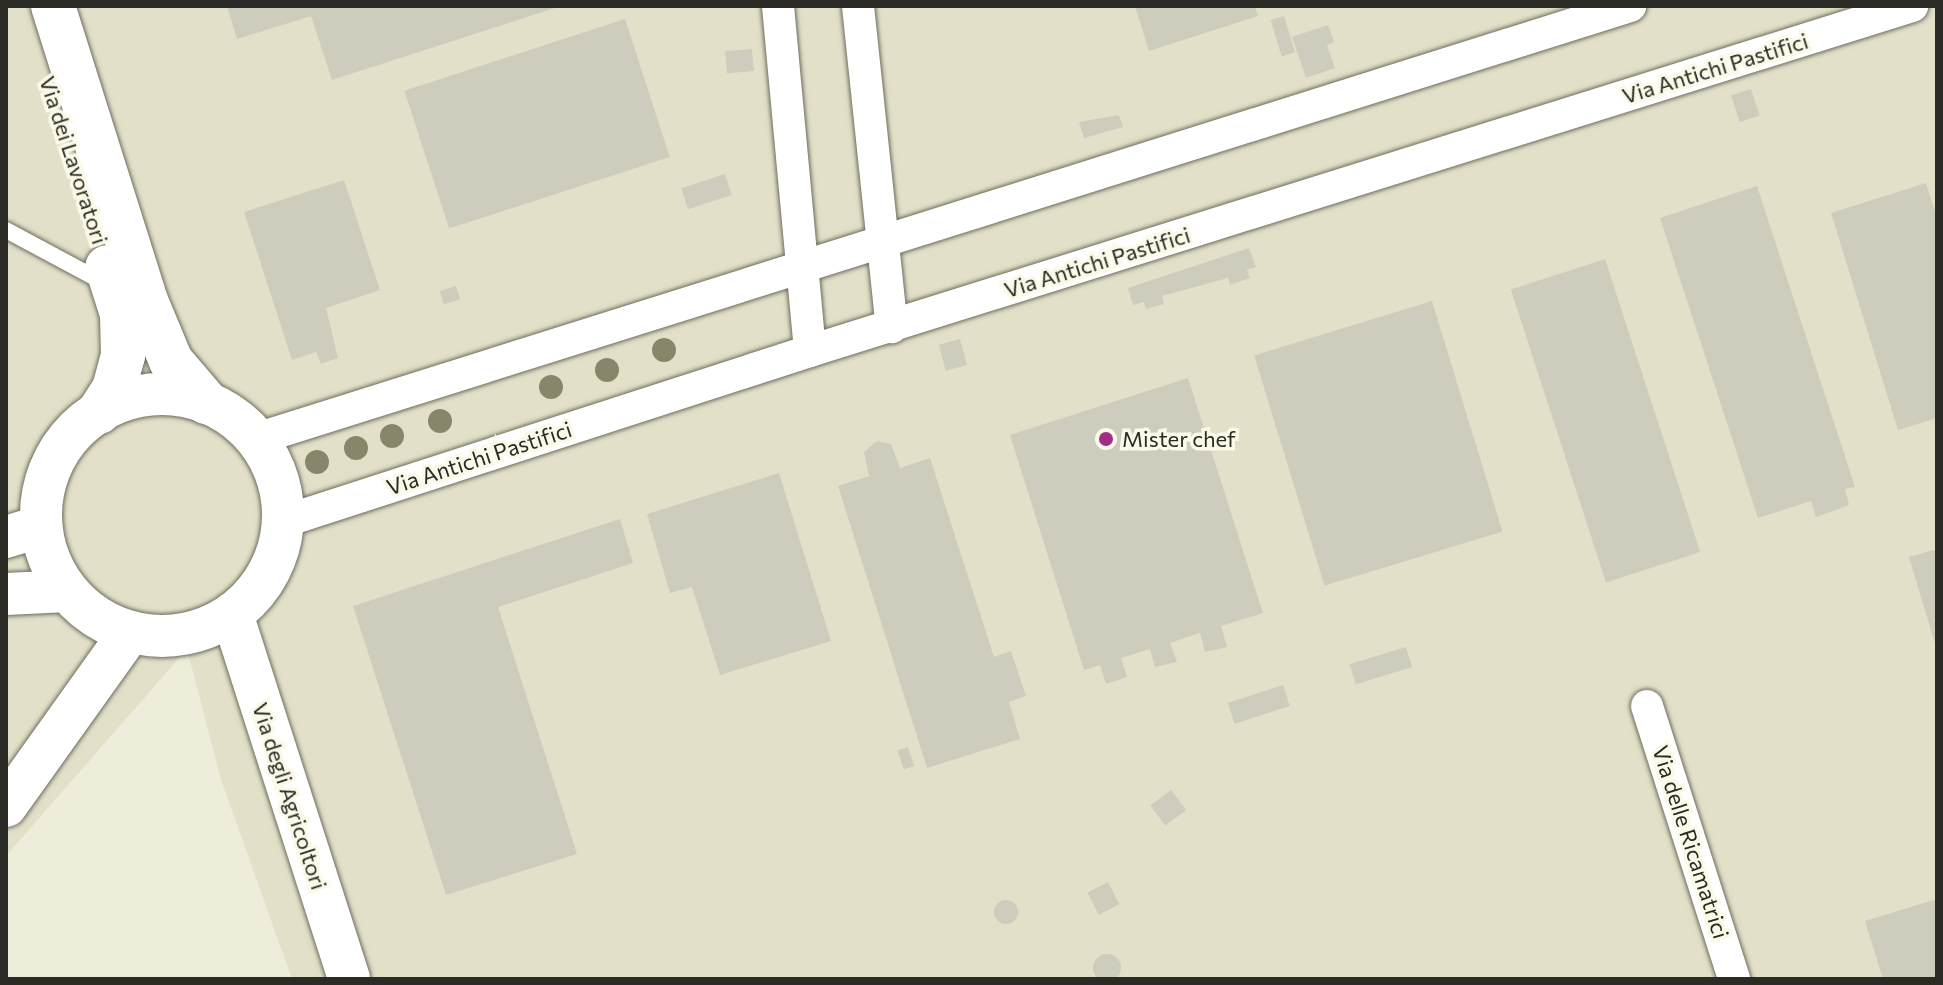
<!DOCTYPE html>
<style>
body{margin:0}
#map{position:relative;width:1943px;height:985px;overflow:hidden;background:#eeeddc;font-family:Commissioner,sans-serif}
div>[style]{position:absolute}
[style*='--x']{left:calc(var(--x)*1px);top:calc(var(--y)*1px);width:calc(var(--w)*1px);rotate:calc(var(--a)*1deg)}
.built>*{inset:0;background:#e2e0c8}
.building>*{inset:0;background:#cecdbd;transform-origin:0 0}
.round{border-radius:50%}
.roads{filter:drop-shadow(0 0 2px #6e6d5e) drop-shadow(0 0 2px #6e6d5e)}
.service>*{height:16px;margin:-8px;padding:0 8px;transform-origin:8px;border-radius:8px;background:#fff}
.minor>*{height:32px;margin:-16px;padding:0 16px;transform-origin:16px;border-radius:16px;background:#fff}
.tertiary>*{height:42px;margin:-21px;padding:0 21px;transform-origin:21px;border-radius:21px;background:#fff}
.tertiary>.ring{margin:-21px;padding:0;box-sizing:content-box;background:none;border:42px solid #fff;border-radius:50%}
.secondary>*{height:44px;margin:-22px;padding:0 22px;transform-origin:22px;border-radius:22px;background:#fff}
.trees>*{width:24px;height:24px;margin:-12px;border-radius:50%;background:#88866a}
.dots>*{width:22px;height:22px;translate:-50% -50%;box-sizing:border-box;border:4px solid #fbfae9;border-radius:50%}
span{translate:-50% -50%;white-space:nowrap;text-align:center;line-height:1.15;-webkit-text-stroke:7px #fbfae9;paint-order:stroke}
.street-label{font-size:22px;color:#2b2a24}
.poi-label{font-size:22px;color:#2b2a24}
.left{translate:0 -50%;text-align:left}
.frame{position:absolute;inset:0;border:8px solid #2b2a24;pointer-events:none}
</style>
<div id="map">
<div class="built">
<div style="clip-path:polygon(6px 6px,1937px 6px,1937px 979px,292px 979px,221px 780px,187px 649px,6px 856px)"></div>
</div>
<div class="building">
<div style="clip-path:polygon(227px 6px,558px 6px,558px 7px,332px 80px,311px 16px,237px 39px)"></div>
<div style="clip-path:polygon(1135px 6px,1255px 6px,1258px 16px,1149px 51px)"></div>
<div style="left:1284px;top:16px;width:38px;height:14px;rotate:73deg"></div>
<div style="left:625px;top:19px;width:145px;height:232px;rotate:72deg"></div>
<div style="clip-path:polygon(1328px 25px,1334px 42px,1327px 45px,1335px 68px,1306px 78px,1292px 37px)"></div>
<div style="left:752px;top:49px;width:22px;height:27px;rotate:85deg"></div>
<div style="left:1751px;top:89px;width:28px;height:21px;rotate:72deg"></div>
<div style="clip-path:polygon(1119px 115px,1123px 127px,1084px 138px,1079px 122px)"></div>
<div style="left:725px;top:174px;width:22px;height:46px;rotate:72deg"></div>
<div style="clip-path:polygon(344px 180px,380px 290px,326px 308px,338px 358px,321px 364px,316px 352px,292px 360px,244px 212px)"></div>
<div style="clip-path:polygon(1926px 183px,1937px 218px,1937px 418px,1898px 430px,1831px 213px)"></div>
<div style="clip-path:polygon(1757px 186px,1855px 487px,1845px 489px,1849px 505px,1816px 517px,1811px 501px,1758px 518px,1660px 218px)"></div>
<div style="clip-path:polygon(1249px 248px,1256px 267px,1247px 270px,1250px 278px,1230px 285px,1228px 278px,1162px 296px,1164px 304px,1146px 309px,1144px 302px,1133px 305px,1128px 288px)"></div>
<div style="left:1605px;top:259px;width:308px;height:99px;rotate:72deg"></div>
<div style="left:456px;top:286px;width:14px;height:17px;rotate:73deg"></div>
<div style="left:1432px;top:301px;width:241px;height:186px;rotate:73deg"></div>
<div style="left:960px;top:339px;width:27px;height:22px;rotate:75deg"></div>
<div style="clip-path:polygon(1188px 378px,1263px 613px,1221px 626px,1227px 647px,1205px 652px,1200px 633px,1170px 643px,1177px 662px,1155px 667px,1150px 649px,1121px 658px,1127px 677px,1106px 684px,1100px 665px,1084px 670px,1010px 435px)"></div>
<div style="clip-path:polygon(877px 441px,891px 444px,900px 468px,930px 458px,994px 657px,1011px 651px,1026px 696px,1009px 702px,1020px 739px,927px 768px,838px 486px,869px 476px,864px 452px)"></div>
<div style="clip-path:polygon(779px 473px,831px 641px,720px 675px,692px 587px,670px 593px,647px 514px)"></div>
<div style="clip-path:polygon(620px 519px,633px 563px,498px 607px,577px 854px,446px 895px,353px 606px)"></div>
<div style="clip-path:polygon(1937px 549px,1937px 647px,1936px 647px,1909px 557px)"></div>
<div style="left:1406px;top:647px;width:21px;height:59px;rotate:73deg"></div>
<div style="left:1283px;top:685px;width:22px;height:58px;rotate:72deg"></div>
<div style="left:908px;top:747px;width:20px;height:11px;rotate:72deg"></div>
<div style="left:1171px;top:790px;width:25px;height:26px;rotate:53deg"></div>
<div style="left:1108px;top:882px;width:25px;height:23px;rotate:63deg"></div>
<div style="clip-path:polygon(1937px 899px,1937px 979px,1883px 979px,1865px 921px)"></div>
<div class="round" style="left:994px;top:900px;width:24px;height:24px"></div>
<div class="round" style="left:1093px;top:954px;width:28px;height:28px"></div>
</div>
<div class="roads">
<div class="service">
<div style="--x:6;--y:230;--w:110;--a:28.2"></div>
</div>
<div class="minor">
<div style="--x:778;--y:6;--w:346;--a:84.7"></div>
<div style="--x:858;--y:6;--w:323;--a:84"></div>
<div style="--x:256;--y:439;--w:1441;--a:-17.49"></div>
<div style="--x:282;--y:522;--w:555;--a:-17.95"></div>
<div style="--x:810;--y:351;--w:1155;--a:-17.38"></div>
<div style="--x:1647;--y:706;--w:287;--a:72.3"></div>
</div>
<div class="tertiary">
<div class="ring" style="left:41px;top:394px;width:200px;height:200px"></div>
<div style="--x:6;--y:537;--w:37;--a:-17"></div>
<div style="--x:6;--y:594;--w:61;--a:-2.8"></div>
<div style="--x:232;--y:614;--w:383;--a:72.2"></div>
<div style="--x:6;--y:806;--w:214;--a:-54.5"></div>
</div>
<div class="secondary">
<div style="--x:53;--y:6;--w:309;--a:72.5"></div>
<div style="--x:146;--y:301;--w:65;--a:67.4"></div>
<div style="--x:171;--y:361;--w:54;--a:49.5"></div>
<div style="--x:99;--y:412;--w:27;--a:-57"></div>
<div style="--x:114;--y:389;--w:34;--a:-75"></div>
<div style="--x:123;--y:356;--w:42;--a:-91.4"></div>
<div style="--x:122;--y:314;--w:49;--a:-107.7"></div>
</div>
</div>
<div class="trees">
<div style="left:664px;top:350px"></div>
<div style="left:607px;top:370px"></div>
<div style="left:551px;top:387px"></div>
<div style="left:440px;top:421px"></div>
<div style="left:392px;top:436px"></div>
<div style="left:356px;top:448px"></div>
<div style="left:317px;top:462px"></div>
</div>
<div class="dots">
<div style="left:1106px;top:439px;background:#a32c84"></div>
</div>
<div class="street-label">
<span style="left:1715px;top:68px;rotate:-17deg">Via Antichi Pastifici</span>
<span style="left:74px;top:160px;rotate:72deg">Via dei Lavoratori</span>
<span style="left:1097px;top:262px;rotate:-17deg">Via Antichi Pastifici</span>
<span style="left:479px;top:458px;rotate:-18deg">Via Antichi Pastifici</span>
<span style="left:290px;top:796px;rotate:72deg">Via degli Agricoltori</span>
<span style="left:1691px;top:842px;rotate:72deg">Via delle Ricamatrici</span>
</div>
<div class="poi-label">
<span class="left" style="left:1122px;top:439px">Mister chef</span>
</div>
<div class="frame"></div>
</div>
